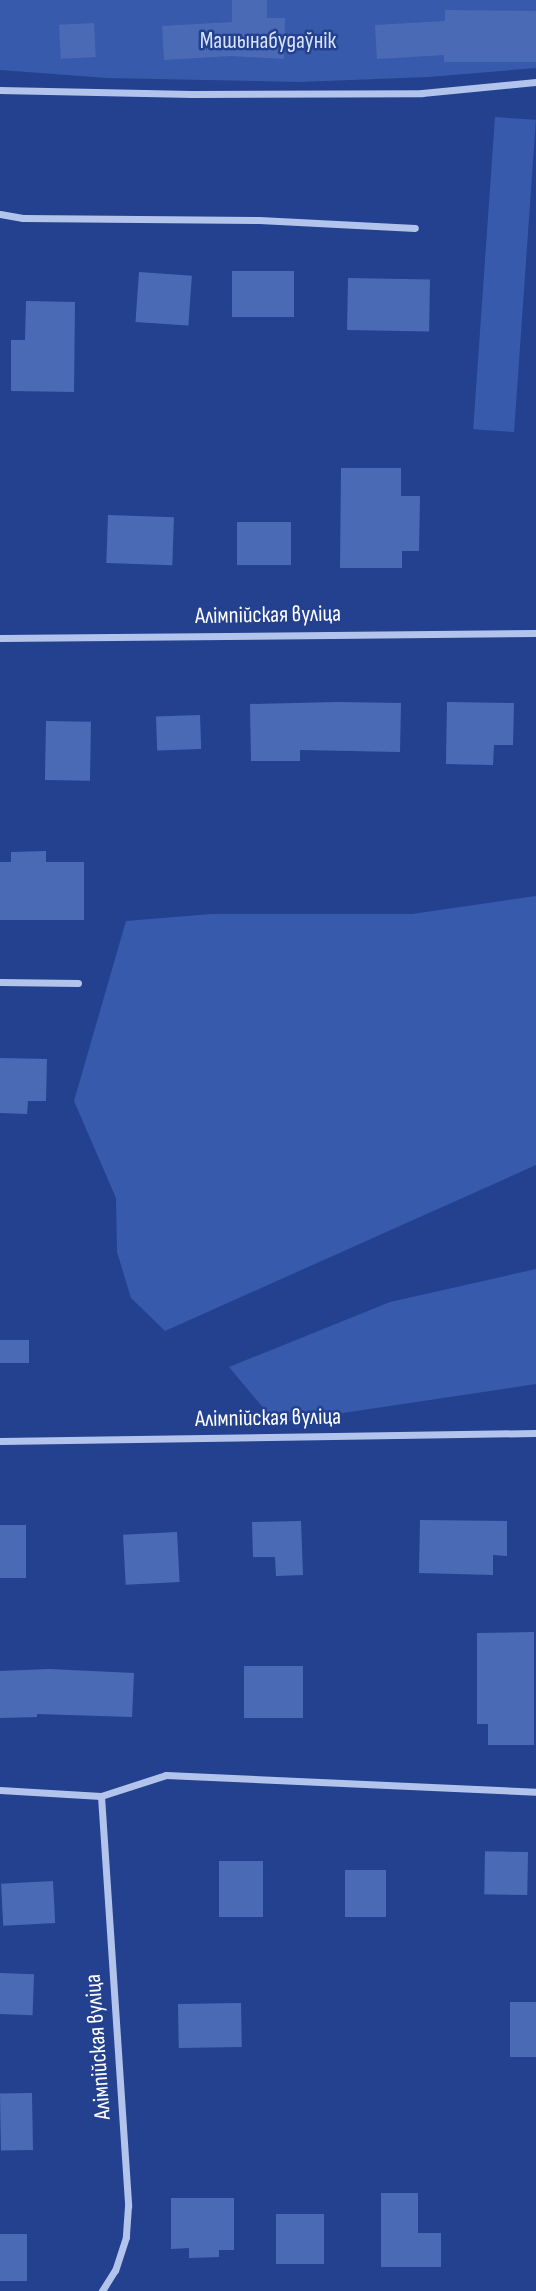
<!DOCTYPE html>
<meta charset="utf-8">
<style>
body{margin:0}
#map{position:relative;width:536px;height:2291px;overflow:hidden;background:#23418f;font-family:"Sofia Sans Condensed",sans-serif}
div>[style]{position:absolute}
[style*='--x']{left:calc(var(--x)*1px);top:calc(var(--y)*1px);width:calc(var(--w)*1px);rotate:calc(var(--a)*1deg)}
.green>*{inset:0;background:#375aac;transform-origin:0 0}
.building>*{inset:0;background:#4b6ab6;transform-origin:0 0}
.minor>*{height:7px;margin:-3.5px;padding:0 3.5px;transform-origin:3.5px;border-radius:3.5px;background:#b3c4ec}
span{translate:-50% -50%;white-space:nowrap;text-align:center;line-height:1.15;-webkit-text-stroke:5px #23418f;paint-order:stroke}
.park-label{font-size:23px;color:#d8e2f9}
.street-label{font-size:23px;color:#fff}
</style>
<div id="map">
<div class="green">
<div style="clip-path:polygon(0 0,536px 0,536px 68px,429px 77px,299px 82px,107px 78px,0 70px)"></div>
<div style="left:495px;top:117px;width:41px;height:313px;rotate:4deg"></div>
<div style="clip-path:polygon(536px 896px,536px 1165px,165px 1331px,131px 1298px,117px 1252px,116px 1198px,74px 1101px,126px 921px,211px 914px,412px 914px)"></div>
<div style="clip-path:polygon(536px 1269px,536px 1384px,276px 1423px,229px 1367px,390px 1302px)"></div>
</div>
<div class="building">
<div style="clip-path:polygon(232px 0,267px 0,267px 18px,285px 18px,284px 59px,231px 56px,164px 60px,162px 26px,232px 22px)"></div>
<div style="clip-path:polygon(445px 10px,536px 11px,536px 62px,444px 62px,444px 55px,377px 59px,375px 25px,445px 21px)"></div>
<div style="left:94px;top:23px;width:34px;height:35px;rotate:87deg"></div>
<div style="left:232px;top:271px;width:62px;height:46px"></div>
<div style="left:139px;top:272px;width:53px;height:50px;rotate:4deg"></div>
<div style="left:348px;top:278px;width:82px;height:52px;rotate:1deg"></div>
<div style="clip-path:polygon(26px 301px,75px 302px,74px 392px,11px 391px,11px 340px,25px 340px)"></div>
<div style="clip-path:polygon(341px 468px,401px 468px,401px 496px,420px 496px,419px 551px,402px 551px,402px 568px,340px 568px)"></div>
<div style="left:108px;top:515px;width:66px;height:48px;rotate:2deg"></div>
<div style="left:237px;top:522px;width:54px;height:43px"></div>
<div style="clip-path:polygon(337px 702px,401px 703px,400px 752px,300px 750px,300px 761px,251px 761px,250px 704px)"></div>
<div style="clip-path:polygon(447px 702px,514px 703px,513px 745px,494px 745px,493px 765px,446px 764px)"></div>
<div style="left:200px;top:715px;width:34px;height:44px;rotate:88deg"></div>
<div style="left:46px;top:721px;width:45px;height:59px;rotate:1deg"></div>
<div style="clip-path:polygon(46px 851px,46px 862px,84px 862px,84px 920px,0 920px,0 862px,11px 862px,11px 852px)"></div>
<div style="clip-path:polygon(0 1058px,47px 1059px,46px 1101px,28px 1101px,27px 1114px,0 1113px)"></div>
<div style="left:0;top:1340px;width:29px;height:23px"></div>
<div style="clip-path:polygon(420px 1520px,507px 1521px,507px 1556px,493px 1555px,493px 1575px,419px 1573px)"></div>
<div style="clip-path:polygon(301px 1521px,303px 1575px,276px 1576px,275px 1557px,253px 1557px,252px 1522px)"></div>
<div style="left:0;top:1525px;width:26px;height:53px"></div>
<div style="left:177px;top:1532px;width:50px;height:54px;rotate:87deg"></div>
<div style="clip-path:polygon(534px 1632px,534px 1745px,488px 1745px,488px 1724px,477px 1724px,477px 1633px)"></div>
<div style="left:244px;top:1666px;width:59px;height:52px"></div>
<div style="clip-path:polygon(49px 1669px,134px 1673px,132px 1717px,37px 1714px,37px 1717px,0 1718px,0 1671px)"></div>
<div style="left:528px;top:1852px;width:43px;height:43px;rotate:91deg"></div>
<div style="left:219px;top:1861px;width:44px;height:56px"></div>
<div style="left:345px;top:1870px;width:41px;height:47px"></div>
<div style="left:53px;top:1881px;width:42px;height:52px;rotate:87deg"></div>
<div style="left:0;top:1973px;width:34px;height:41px;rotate:2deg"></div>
<div style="left:536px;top:2002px;width:55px;height:26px;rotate:90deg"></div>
<div style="left:241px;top:2003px;width:44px;height:63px;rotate:89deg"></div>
<div style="left:32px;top:2093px;width:57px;height:32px;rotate:89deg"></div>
<div style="clip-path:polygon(381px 2193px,418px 2193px,418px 2233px,441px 2233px,441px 2267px,381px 2267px)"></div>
<div style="clip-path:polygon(171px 2198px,234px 2198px,234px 2250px,219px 2250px,219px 2257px,189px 2258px,189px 2248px,171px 2249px)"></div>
<div style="left:276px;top:2214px;width:48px;height:50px"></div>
<div style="left:0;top:2234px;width:27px;height:47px"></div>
</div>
<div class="minor">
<div style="--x:0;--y:90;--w:192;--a:1.2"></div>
<div style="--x:192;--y:94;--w:230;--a:-0.2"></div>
<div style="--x:422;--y:93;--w:115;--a:-5.5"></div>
<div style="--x:0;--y:214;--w:23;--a:10"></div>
<div style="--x:23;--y:218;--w:236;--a:0.5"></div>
<div style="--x:259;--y:220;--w:156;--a:2.9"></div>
<div style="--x:0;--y:638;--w:536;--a:-0.53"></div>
<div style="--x:0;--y:982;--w:78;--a:0.7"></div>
<div style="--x:0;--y:1441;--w:536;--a:-0.86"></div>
<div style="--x:0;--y:1790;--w:101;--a:3.4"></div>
<div style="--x:101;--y:1796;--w:68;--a:-17.9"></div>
<div style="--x:166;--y:1775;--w:370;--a:2.6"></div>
<div style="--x:101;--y:1796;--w:411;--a:86.2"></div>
<div style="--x:128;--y:2206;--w:31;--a:94"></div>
<div style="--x:126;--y:2237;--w:35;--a:108"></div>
<div style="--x:115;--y:2270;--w:25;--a:122"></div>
</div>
<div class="park-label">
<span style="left:268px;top:41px">Машынабудаўнік</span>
</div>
<div class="street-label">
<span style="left:268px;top:615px;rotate:-1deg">Алімпійская вуліца</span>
<span style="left:268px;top:1418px;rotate:-1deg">Алімпійская вуліца</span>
<span style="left:98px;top:2047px;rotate:-94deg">Алімпійская вуліца</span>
</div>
</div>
